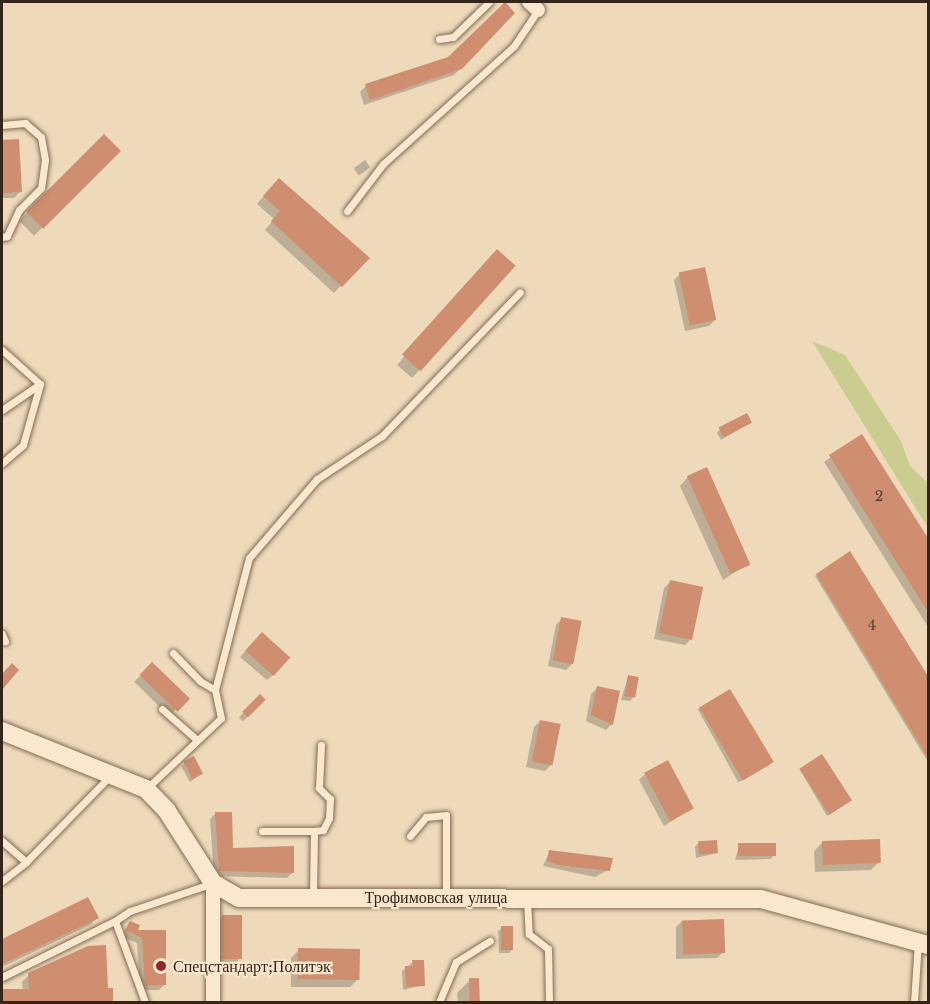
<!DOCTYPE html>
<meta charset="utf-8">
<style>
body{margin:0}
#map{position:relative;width:930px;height:1004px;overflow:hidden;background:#eedabb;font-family:"Libre Baskerville",serif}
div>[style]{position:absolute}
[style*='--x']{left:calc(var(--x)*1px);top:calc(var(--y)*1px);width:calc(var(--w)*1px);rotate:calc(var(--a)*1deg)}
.green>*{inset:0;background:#cbcc8f}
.shadow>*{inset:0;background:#0003;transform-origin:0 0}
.building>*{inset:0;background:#ce8e6f;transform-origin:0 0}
.roads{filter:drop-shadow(0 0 2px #856a55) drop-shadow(0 0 2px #856a55)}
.lane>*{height:7px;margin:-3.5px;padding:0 3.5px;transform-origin:3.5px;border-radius:3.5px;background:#f9e8ce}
.street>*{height:14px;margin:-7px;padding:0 7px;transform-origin:7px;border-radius:7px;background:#f9e8ce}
.secondary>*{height:18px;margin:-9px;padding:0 9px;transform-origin:9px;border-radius:9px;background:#f9e8ce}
.dots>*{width:16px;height:16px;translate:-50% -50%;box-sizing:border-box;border:3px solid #f6e5ca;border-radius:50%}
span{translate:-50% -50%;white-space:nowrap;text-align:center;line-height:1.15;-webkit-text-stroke:4.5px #f6e5ca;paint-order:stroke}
.number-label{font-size:14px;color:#5a3e2f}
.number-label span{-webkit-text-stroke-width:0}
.street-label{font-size:16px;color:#34241a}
.poi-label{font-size:16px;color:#34241a}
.left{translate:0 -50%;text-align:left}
.frame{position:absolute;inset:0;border:3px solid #34241a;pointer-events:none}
</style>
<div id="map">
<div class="green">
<div style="clip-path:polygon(812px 341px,845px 355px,901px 441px,910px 466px,927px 482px,928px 528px)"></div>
</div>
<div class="shadow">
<div style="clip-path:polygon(513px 13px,454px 75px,364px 105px,360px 92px,366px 86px,448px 58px)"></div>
<div style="left:104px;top:136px;width:21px;height:120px;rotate:45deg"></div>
<div style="clip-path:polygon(2px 141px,18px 141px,20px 192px,14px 198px,2px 198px)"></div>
<div style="left:365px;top:160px;width:9px;height:14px;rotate:54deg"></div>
<div style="clip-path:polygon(271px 187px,367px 258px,334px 293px,265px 230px,274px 219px,257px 204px)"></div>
<div style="clip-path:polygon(490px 258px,514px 266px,412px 378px,397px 365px)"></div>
<div style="clip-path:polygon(680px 274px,715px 320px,709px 326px,685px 331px,674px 280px)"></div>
<div style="clip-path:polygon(750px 423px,721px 440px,717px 433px,720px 429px)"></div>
<div style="clip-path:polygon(862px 436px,928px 540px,928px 627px,824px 462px)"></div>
<div style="clip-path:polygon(688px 477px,749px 563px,723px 580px,680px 486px)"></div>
<div style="clip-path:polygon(850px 554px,928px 679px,928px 762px,815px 576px)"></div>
<div style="clip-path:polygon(670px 582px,691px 639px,685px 645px,654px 639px,664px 588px)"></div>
<div style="clip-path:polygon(562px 619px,572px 664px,566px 670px,548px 666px,556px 625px)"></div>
<div style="clip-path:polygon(256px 639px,273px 675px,267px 680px,240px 657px)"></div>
<div style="left:152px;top:664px;width:49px;height:25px;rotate:45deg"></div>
<div style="clip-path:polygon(628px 677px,633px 698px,630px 701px,621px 700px)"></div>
<div style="clip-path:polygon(597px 688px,612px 724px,606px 730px,586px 721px,591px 694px)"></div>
<div style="left:730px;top:691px;width:84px;height:37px;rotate:61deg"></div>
<div style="left:260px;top:696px;width:6px;height:30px;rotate:45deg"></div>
<div style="clip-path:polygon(540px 721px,551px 765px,545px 771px,526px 767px,534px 727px)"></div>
<div style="clip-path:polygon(185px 763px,201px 774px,190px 782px,181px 766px)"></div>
<div style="clip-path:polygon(800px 770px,849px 802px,827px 816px)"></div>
<div style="clip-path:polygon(645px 774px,693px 808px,664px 826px,639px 780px)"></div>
<div style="clip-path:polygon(216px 813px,232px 849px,293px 872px,287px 878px,214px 876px,210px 819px)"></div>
<div style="clip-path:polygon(698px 843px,717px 853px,696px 858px,695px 847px)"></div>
<div style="clip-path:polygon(822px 843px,879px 862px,871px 870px,815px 872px,814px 851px)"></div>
<div style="clip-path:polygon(739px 846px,774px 855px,771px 859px,735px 860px)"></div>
<div style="clip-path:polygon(550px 851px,608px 870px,595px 877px,543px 866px)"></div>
<div style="clip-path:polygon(88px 899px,97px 918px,90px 925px,2px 967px,2px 941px)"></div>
<div style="clip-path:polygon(223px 916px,239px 959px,233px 965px,217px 965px,217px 922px)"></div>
<div style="clip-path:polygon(682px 921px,723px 952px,717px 958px,676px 959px,676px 927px)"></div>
<div style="clip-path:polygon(131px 923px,136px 931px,165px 931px,164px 985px,159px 990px,140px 990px,137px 943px,121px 936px)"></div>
<div style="clip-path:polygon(502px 928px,513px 949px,509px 953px,499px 953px,498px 931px)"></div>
<div style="clip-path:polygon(299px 950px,358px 979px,350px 987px,291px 987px,291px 958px)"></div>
<div style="clip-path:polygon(413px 962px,424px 985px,403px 990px,402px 971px)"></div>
<div style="clip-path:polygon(29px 975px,111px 990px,111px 1002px,2px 1002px,2px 991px,23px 991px,22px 982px)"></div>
<div style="clip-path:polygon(478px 980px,479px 1002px,458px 1002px,457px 993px,469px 981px)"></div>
</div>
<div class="building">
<div style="clip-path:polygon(505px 2px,515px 13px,462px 69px,370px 100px,365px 84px,448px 57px)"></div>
<div style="left:104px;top:134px;width:24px;height:110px;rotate:45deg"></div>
<div style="clip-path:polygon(19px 139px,22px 192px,2px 193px,2px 140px)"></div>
<div style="clip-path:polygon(279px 178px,370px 258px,342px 287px,271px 221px,280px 211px,263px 196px)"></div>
<div style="left:497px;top:249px;width:25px;height:142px;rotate:42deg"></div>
<div style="left:705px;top:267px;width:54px;height:27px;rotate:78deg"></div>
<div style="left:747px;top:413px;width:11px;height:32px;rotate:63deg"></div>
<div style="clip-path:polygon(862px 434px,928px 538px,928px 612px,829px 455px)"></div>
<div style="left:707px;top:467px;width:107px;height:22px;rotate:66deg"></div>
<div style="clip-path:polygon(850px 551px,928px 676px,928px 758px,816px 574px)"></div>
<div style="left:670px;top:580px;width:34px;height:54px;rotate:12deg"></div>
<div style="left:561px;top:617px;width:21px;height:44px;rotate:11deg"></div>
<div style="left:262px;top:632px;width:38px;height:25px;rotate:42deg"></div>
<div style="left:152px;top:662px;width:53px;height:18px;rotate:44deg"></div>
<div style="clip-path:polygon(12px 663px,19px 670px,2px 690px,2px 674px)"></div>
<div style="left:628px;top:675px;width:11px;height:21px;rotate:10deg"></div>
<div style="clip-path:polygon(597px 686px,620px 691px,613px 725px,591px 715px)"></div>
<div style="left:730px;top:689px;width:85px;height:36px;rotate:59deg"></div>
<div style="left:260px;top:694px;width:8px;height:25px;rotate:45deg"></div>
<div style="left:540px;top:720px;width:21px;height:42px;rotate:11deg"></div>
<div style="left:822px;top:754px;width:55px;height:27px;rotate:57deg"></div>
<div style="left:194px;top:756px;width:20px;height:12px;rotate:63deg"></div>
<div style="left:668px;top:760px;width:55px;height:27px;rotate:62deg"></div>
<div style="clip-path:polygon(215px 812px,232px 812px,233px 848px,294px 846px,294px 873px,219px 871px)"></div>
<div style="left:880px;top:839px;width:24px;height:58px;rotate:88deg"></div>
<div style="left:717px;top:840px;width:13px;height:19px;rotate:86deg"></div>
<div style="left:776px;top:843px;width:13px;height:38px;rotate:90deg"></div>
<div style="clip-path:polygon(549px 850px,613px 858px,610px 871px,558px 865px,547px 861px)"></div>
<div style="clip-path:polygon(88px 897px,99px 918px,2px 964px,2px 939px)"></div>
<div style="left:222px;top:915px;width:20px;height:44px"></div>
<div style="left:724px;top:919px;width:34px;height:42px;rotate:88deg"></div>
<div style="clip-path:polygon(130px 921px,140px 925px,138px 930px,166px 930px,166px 985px,145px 985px,142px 938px,125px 930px)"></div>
<div style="left:501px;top:926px;width:12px;height:24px"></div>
<div style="clip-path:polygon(106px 945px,108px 988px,113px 988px,113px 1002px,2px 1002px,2px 989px,29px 989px,28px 973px,88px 946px)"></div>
<div style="left:298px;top:948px;width:62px;height:31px;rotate:1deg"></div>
<div style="clip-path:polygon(412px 960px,424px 960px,425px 986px,406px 987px,405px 966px,413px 966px)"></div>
<div style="left:479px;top:978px;width:24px;height:10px;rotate:88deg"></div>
</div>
<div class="roads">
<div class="lane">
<div style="--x:439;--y:39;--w:14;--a:-8"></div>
<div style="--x:453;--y:37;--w:50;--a:-44.2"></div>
<div style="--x:2;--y:125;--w:23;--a:-5"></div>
<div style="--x:25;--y:123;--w:21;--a:41"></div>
<div style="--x:41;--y:137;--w:23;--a:80"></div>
<div style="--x:45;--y:160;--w:28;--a:98"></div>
<div style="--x:41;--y:188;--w:31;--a:135"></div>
<div style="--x:19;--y:210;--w:29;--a:115"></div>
<div style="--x:7;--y:236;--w:5;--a:169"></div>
<div style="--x:347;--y:211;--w:59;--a:-52.5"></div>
<div style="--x:383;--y:164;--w:176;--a:-42"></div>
<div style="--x:514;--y:46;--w:43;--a:-56.3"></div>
<div style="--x:2;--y:350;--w:51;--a:41.8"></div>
<div style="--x:40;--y:384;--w:63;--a:105.6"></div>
<div style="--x:23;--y:445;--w:28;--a:139"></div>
<div style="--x:2;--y:410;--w:46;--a:-34.4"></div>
<div style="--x:2;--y:634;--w:8;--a:67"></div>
<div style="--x:173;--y:653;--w:39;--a:46"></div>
<div style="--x:200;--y:681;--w:17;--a:31"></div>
<div style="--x:162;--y:709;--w:47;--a:41.5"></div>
<div style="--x:146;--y:789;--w:103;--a:-43.4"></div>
<div style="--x:221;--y:718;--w:29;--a:-102"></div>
<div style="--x:215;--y:690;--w:136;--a:-75.6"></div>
<div style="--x:249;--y:558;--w:104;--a:-49.3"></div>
<div style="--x:317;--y:479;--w:78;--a:-33.5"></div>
<div style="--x:382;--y:436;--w:199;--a:-46.2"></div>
<div style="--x:262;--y:831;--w:52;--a:0"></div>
<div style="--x:314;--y:831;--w:66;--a:90.9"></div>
<div style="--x:314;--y:831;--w:9;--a:-6"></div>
<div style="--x:323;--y:830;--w:13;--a:-63"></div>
<div style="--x:329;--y:818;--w:19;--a:-87"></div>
<div style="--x:330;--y:799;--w:16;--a:-135"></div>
<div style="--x:319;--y:788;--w:43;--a:-87.3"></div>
<div style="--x:410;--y:836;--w:25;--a:-50"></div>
<div style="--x:426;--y:817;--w:20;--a:-6"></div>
<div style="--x:446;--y:815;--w:80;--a:90"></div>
<div style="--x:2;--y:841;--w:32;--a:41"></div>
<div style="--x:2;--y:881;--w:31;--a:-38"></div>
<div style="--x:26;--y:862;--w:119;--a:-45.7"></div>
<div style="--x:527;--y:900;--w:34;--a:87"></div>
<div style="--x:529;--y:934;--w:24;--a:38"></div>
<div style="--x:548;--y:949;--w:53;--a:88.9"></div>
<div style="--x:2;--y:977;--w:126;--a:-26.4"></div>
<div style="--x:145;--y:1002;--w:86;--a:-110.3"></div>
<div style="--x:115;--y:921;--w:18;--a:-34"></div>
<div style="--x:130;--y:911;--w:88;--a:-18.6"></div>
<div style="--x:439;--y:1002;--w:43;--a:-67"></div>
<div style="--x:456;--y:962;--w:40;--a:-32"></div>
<div style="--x:914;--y:1002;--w:60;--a:-86.2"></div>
</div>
<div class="street">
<div style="--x:529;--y:2;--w:12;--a:42"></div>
<div style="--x:213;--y:1002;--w:119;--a:-90"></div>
</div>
<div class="secondary">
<div style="--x:2;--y:731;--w:155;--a:21.9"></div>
<div style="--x:146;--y:789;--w:30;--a:46"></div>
<div style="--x:167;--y:811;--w:85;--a:57.4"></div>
<div style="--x:213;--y:883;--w:30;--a:30"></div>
<div style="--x:239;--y:898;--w:522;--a:0.11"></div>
<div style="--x:761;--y:899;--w:173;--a:15.4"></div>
</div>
</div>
<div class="dots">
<div style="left:161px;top:966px;background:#95242f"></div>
</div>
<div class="number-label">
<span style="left:879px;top:496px">2</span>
<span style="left:872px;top:625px">4</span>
</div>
<div class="street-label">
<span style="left:436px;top:897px">Трофимовская улица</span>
</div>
<div class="poi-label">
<span class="left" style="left:173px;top:966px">Спецстандарт;Политэк</span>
</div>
<div class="frame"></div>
</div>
